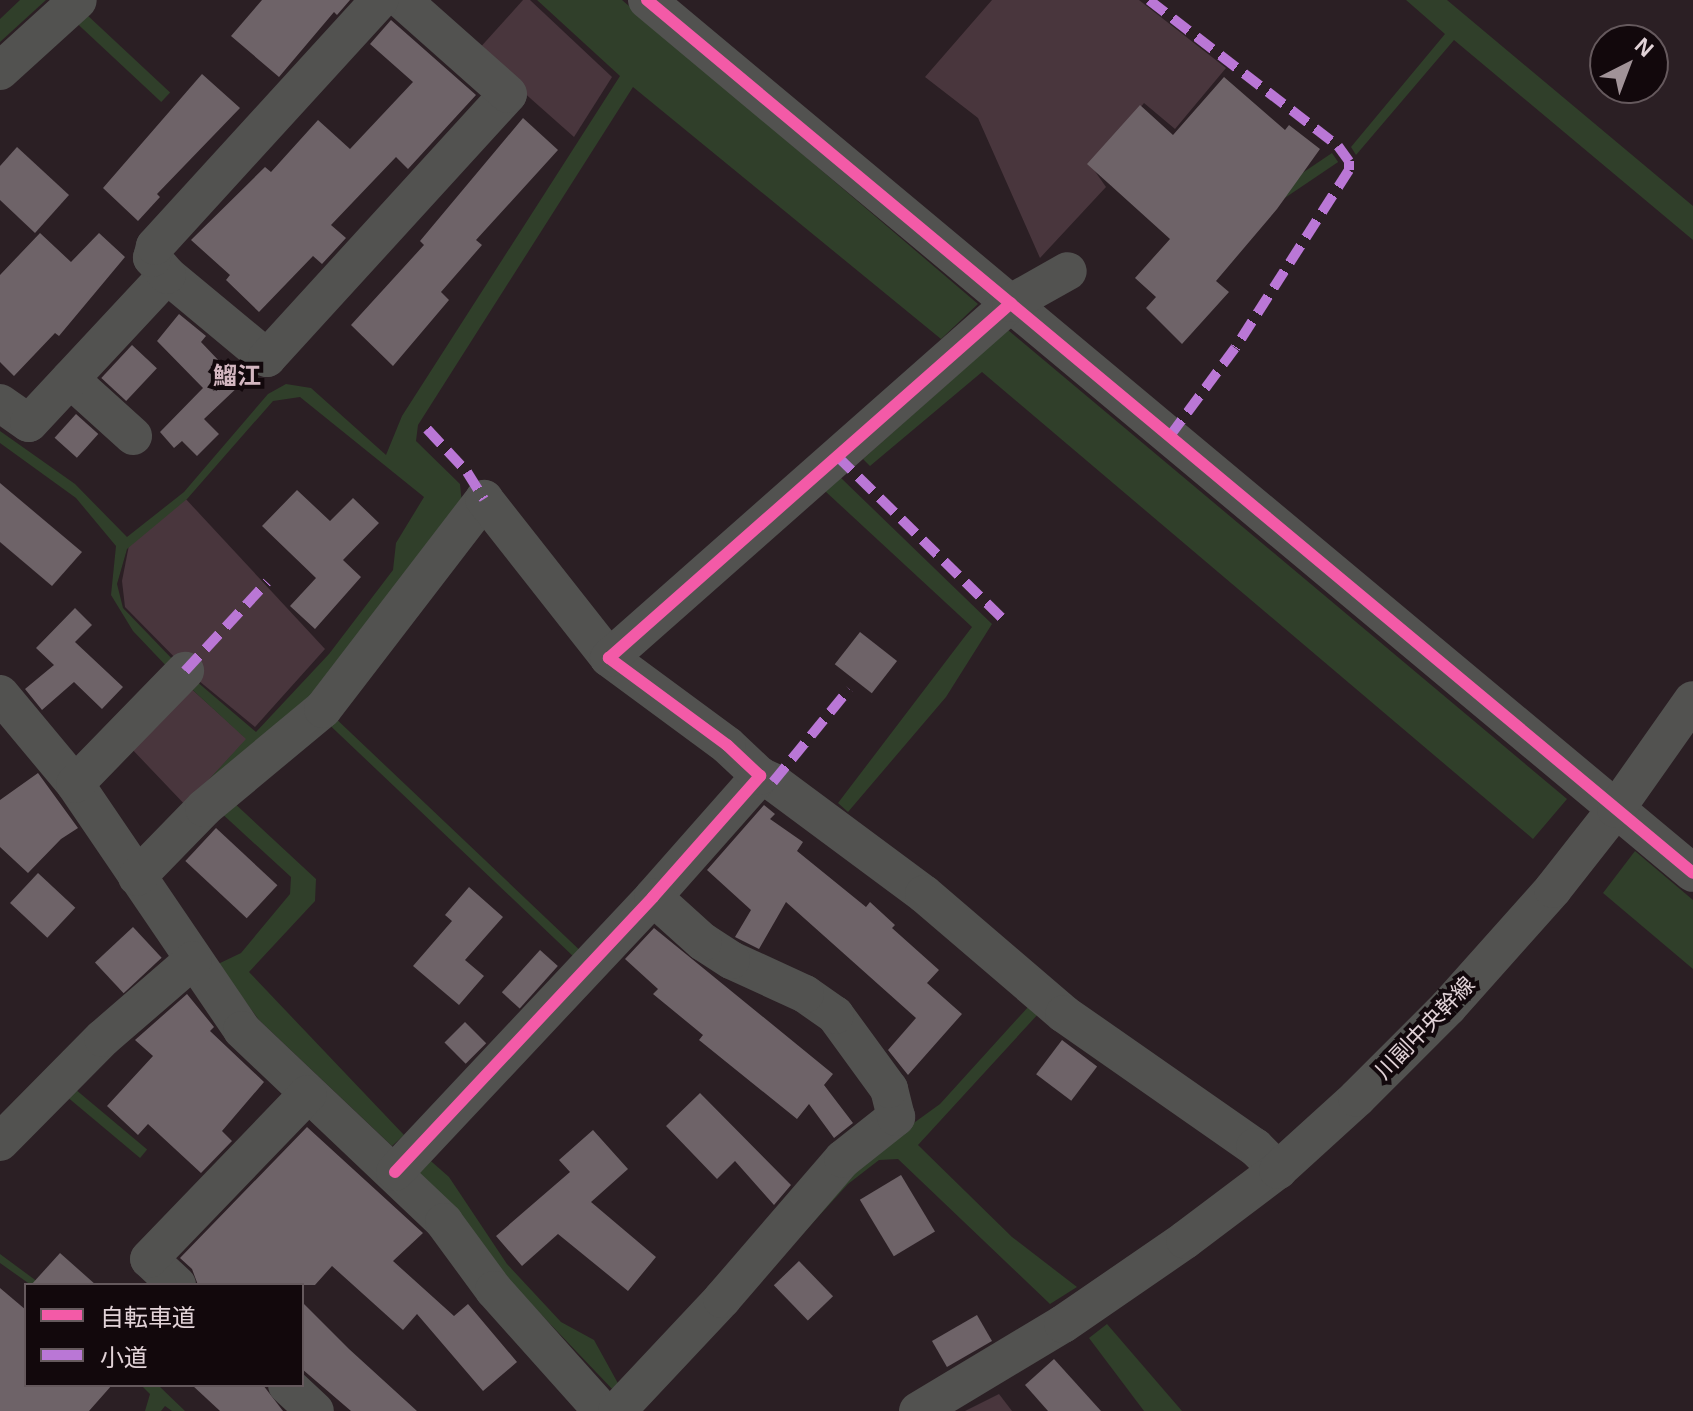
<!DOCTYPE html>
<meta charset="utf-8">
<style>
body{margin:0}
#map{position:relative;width:1693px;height:1411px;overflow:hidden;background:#2b1f24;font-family:Helvetica,"Noto Sans JP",sans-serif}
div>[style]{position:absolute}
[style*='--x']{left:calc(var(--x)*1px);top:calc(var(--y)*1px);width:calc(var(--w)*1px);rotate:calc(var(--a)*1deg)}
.green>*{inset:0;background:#49363d}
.water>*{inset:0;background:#303f2a;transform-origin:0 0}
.stream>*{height:9px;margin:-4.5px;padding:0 4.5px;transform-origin:4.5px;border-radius:4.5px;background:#303f2a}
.building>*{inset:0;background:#6e6368;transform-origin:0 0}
.minor>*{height:38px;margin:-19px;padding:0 19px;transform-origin:19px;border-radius:19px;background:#525250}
.quiet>*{height:10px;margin-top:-5px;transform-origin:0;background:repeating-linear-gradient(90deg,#ba77d6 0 20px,transparent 0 30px)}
.cycleway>*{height:12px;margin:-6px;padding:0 6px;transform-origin:6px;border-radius:6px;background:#f35aa7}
span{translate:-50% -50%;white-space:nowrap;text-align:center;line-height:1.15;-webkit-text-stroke:8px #12080c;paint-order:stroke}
.street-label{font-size:22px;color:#e1d2d7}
.neighbourhood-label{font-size:24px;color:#d4b7c1;font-weight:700}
.legend{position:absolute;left:24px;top:1283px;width:280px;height:104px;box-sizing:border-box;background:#12080c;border:2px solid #65595d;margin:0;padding:10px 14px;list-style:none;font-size:24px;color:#e1d2d7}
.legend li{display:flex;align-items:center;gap:16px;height:40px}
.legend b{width:40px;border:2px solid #65595d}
.north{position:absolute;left:1589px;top:24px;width:80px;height:80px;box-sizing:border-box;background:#12080c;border:2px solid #65595d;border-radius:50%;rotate:42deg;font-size:22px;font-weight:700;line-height:32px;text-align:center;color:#e1d2d7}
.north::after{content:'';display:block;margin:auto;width:28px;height:36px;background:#a19398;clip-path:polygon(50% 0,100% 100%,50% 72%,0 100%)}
</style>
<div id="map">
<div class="green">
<div style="clip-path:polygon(523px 0,530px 0,612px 77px,574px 137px,477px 51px)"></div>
<div style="clip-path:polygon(992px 0,1139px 0,1226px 68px,1175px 129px,1144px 103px,1092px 167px,1106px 187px,1040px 258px,978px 118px,925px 77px)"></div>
<div style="clip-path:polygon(184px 497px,325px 649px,255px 727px,193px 676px,125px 607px,122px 581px,130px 540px)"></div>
<div style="clip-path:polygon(186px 684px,247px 739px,203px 786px,189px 809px,129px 746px)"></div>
<div style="clip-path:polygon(999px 1394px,1012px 1411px,965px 1411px)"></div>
</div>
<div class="water">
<div style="clip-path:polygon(20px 0,46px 0,0 42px,0 19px)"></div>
<div style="clip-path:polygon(537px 0,622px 0,978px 304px,941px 339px,633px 87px,418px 425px,416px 441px,460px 484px,462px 504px,310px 700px,203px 786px,246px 739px,184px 682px,189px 675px,256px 732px,329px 654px,393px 570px,396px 543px,424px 497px,300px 397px,273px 401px,187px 499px,127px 549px,117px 584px,123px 608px,178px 665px,172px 672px,133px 631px,111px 595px,116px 546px,76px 498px,0 443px,0 431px,75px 484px,127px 537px,184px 492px,268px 394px,286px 384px,311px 388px,386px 455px,402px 416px,620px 76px)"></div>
<div style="clip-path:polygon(1406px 0,1447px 0,1693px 206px,1693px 240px,1454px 40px,1356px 155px,1351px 147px,1445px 34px)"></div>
<div style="left:86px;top:14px;width:115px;height:13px;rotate:43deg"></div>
<div style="left:1332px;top:153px;width:11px;height:205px;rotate:56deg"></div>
<div style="clip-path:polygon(1008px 330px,1567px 799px,1533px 839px,982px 372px,870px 466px,863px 459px)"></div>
<div style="clip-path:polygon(840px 477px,992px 624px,946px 697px,848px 812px,838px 803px,972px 627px,825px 491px)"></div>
<div style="clip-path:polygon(232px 801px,316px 879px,315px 901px,249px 972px,404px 1135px,392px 1146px,259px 1020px,218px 964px,241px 953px,290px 894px,291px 877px,218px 810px)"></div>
<div style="clip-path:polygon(1635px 851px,1693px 900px,1693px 969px,1603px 893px)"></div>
<div style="clip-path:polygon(1029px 1006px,1039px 1013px,918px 1145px,1012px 1237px,1077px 1287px,1050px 1304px,898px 1159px,879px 1160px,848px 1184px,768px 1272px,846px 1172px,940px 1104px)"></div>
<div style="left:69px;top:1084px;width:102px;height:11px;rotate:40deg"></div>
<div style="clip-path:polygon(424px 1155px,449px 1177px,507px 1264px,561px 1322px,594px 1340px,620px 1387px,615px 1392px,515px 1287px,413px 1166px)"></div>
<div style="clip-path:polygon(0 1254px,42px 1285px,31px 1285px,0 1263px)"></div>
<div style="clip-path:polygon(1107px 1324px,1182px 1411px,1144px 1411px,1089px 1338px)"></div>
<div style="clip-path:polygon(141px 1385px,158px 1385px,185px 1411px,172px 1411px,165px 1406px,161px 1411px,145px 1411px,150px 1394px)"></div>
</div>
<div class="stream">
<div style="--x:334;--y:723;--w:334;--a:43.5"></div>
</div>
<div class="building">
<div style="clip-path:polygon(262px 0,350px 0,337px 15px,334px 12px,279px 77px,231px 36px)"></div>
<div style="clip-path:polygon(391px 20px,476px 95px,408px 169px,396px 157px,331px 225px,346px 238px,322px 264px,313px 256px,259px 312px,226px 280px,230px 275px,191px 240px,265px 167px,271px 172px,318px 120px,350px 149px,413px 82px,370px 44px)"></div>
<div style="clip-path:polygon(202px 74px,240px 108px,157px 194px,160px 197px,138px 221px,103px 188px)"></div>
<div style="clip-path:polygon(1224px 77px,1285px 130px,1289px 125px,1320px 149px,1277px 209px,1216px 281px,1229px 292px,1182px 344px,1146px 308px,1156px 297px,1135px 278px,1170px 239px,1087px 164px,1140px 105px,1173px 135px)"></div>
<div style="clip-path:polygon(523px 118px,558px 150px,476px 240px,482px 245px,441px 292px,449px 300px,393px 366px,351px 325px,424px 245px,420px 241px)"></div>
<div style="clip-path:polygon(17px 147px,69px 195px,35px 233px,0 200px,0 166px)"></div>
<div style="clip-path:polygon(40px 233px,71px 262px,99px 233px,125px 257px,59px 336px,55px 333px,14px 376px,0 362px,0 275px)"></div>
<div style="clip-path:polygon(179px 314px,206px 336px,201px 342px,241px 384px,204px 419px,219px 434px,197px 456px,182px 441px,174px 448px,160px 432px,203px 388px,157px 341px)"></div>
<div style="left:132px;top:345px;width:34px;height:45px;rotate:43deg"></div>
<div style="left:76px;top:414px;width:30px;height:32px;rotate:42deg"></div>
<div style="clip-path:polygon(0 483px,82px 552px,52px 586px,0 542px)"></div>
<div style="clip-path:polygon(297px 490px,330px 521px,353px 498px,379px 523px,343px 560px,361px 577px,315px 629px,290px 606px,316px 578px,262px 526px)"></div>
<div style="clip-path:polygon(75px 608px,92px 625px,75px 642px,123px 687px,102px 709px,74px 682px,42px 710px,25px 689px,54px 665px,36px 648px)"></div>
<div style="left:860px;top:632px;width:47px;height:41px;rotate:38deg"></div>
<div style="clip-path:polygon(38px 773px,78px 828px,61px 839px,28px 873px,0 847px,0 800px)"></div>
<div style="clip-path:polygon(764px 805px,775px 814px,770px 819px,803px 842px,797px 851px,866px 907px,870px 902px,895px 925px,892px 928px,939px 970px,927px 983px,962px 1014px,908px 1075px,888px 1050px,916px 1018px,786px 902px,759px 949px,735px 937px,751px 910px,707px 870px)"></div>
<div style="left:216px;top:828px;width:84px;height:45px;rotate:43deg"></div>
<div style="left:38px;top:873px;width:51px;height:41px;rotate:43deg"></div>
<div style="clip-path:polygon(469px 887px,503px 917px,465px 960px,484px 976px,459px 1005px,413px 966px,452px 921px,445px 915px)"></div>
<div style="left:133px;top:927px;width:42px;height:52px;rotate:47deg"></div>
<div style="clip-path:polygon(654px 928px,833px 1074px,824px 1085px,853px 1123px,834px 1138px,809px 1104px,797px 1119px,699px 1040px,703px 1035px,653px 994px,658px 989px,625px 959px)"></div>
<div style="left:540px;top:950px;width:24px;height:57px;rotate:42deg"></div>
<div style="clip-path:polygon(187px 994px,214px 1027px,210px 1031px,264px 1082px,222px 1131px,232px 1141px,201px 1173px,148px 1124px,138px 1135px,107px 1106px,153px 1056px,135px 1040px)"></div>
<div style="left:465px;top:1022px;width:30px;height:29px;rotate:45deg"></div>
<div style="left:1062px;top:1040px;width:44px;height:43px;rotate:37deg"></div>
<div style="clip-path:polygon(700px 1093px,791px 1185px,774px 1205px,735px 1161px,717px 1179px,666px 1126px)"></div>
<div style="clip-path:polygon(307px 1127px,423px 1233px,393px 1261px,454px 1316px,468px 1304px,517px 1362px,483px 1391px,417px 1314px,403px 1330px,332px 1266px,315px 1285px,198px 1285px,192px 1269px,180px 1258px)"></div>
<div style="clip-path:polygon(593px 1130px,628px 1169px,591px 1202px,656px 1257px,628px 1291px,558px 1234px,522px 1266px,496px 1236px,570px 1172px,559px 1160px)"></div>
<div style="left:901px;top:1175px;width:66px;height:48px;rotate:59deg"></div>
<div style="clip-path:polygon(60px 1253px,96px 1285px,31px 1285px)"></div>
<div style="left:799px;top:1261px;width:49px;height:35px;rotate:46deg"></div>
<div style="clip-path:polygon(0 1288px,26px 1310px,26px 1385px,112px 1385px,89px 1411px,0 1411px)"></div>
<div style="clip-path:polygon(302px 1302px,349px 1349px,417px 1411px,351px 1411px,302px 1369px)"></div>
<div style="left:977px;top:1315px;width:30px;height:52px;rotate:60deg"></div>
<div style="clip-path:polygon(1054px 1359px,1101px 1411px,1048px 1411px,1025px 1385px)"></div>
<div style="clip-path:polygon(192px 1385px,263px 1385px,283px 1411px,220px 1411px)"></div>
</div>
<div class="minor">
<div style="--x:647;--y:0;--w:1362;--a:39.85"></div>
<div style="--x:0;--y:71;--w:105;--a:-42.3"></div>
<div style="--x:167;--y:275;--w:130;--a:39.7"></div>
<div style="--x:267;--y:358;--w:357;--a:-47.6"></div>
<div style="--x:508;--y:94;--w:142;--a:-138.4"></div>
<div style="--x:70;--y:379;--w:85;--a:42.1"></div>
<div style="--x:0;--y:403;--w:35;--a:35"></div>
<div style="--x:29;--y:423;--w:202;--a:-47"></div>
<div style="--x:167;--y:275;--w:23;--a:-131"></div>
<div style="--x:152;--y:258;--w:12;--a:-76"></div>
<div style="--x:155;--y:246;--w:333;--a:-47.6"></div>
<div style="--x:0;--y:694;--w:117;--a:50.2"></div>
<div style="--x:75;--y:784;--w:297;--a:55.8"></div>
<div style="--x:242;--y:1030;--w:279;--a:43.5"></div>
<div style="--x:444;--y:1222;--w:84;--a:53.7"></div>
<div style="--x:494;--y:1290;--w:162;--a:48.2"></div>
<div style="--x:760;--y:776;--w:14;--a:25"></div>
<div style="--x:773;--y:782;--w:188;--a:36.6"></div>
<div style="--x:924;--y:894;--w:184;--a:40.6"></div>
<div style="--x:1064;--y:1014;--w:233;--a:34.9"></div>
<div style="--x:1255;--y:1147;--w:33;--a:45"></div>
<div style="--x:75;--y:784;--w:158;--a:-45.8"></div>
<div style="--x:137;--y:877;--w:96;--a:-45.8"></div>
<div style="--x:204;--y:808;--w:155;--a:-39.8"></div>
<div style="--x:323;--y:709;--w:265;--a:-52.5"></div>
<div style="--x:484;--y:499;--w:202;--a:51.8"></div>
<div style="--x:0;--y:1142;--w:146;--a:-45.3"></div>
<div style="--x:103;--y:1038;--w:119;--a:-40.9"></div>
<div style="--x:395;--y:1172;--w:377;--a:-46.8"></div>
<div style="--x:653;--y:897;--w:162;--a:-48.5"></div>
<div style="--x:760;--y:776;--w:45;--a:-136.8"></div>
<div style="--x:727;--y:745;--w:147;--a:-143.6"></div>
<div style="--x:609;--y:658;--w:536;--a:-41.45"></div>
<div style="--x:1011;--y:303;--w:65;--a:-29.3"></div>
<div style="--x:177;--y:1285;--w:38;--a:-137"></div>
<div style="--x:149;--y:1259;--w:229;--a:-46.1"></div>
<div style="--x:287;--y:1385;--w:38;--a:43"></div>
<div style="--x:617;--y:1411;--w:154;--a:-46.8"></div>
<div style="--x:722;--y:1299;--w:185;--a:-49.2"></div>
<div style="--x:843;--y:1159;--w:68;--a:-38.4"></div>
<div style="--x:896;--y:1117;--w:29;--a:-104"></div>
<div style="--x:889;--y:1089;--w:92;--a:-126.1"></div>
<div style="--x:835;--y:1015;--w:37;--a:-145"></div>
<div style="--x:805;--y:994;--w:81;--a:-155.3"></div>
<div style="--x:731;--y:960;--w:33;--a:-147"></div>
<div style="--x:703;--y:942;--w:67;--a:-138"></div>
<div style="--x:918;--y:1411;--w:169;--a:-31"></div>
<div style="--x:1063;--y:1324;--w:148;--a:-34.5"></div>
<div style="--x:1185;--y:1240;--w:116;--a:-37"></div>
<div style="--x:1278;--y:1170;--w:107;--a:-42.3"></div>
<div style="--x:1357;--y:1098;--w:129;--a:-45"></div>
<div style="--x:1448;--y:1007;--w:158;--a:-48.3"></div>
<div style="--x:1553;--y:889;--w:102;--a:-51.8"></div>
<div style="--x:1616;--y:809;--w:133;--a:-54.8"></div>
</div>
<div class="quiet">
<div style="--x:1149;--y:0;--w:239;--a:37.7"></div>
<div style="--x:1338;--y:146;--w:19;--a:54"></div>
<div style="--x:1349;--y:161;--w:9;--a:90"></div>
<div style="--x:1349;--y:170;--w:211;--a:122.6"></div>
<div style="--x:1235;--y:348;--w:109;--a:126.5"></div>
<div style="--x:427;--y:429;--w:59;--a:47.1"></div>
<div style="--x:467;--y:472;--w:32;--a:58"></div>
<div style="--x:837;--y:456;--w:234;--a:44.5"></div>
<div style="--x:185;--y:671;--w:121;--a:-47.3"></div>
<div style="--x:773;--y:782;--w:120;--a:-50.7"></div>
</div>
<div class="cycleway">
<div style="--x:647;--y:0;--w:1362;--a:39.85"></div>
<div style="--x:395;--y:1172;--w:377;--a:-46.8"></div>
<div style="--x:653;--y:897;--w:162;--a:-48.5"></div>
<div style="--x:760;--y:776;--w:45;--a:-136.8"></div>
<div style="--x:727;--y:745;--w:147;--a:-143.6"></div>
<div style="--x:609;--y:658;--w:536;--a:-41.45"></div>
</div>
<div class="street-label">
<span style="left:1425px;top:1028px;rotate:-46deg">川副中央幹線</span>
</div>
<div class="neighbourhood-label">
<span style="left:237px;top:376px">鰡江</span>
</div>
<ul class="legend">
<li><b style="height:10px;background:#f35aa7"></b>自転車道</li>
<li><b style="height:10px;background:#ba77d6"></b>小道</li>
</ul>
<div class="north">N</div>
</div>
